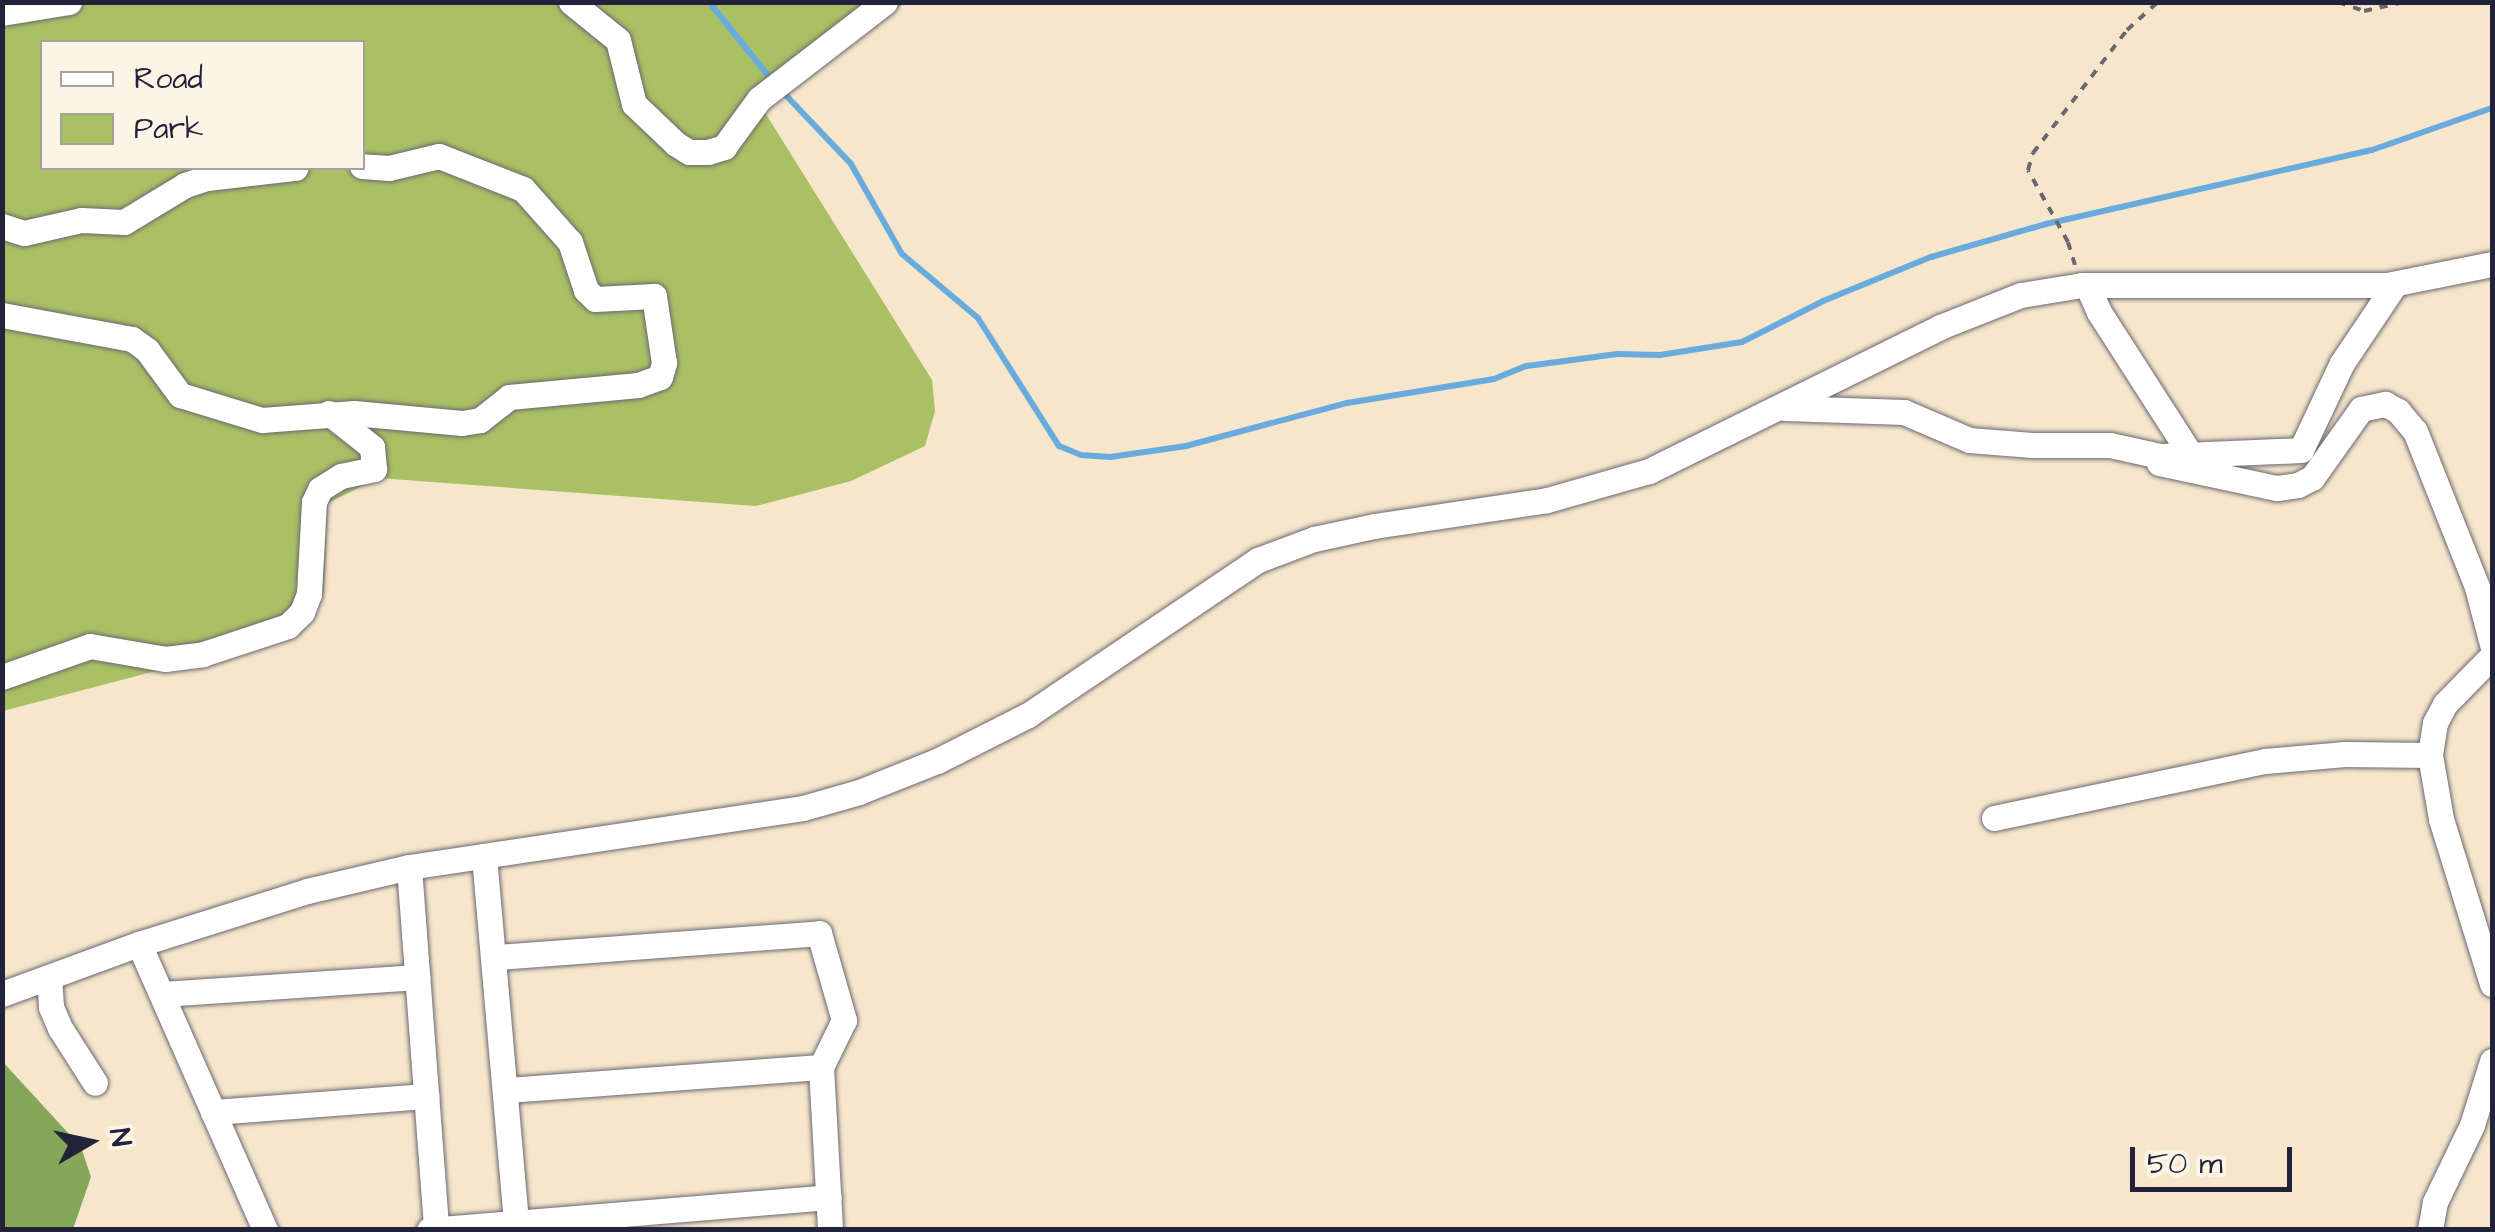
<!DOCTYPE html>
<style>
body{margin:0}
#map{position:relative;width:2495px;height:1232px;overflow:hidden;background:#f5e6cc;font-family:"Architects Daughter",sans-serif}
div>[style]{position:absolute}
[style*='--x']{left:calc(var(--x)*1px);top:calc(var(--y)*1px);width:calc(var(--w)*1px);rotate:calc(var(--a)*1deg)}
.green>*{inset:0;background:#a9c065}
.forest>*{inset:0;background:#86a65a}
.stream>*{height:6px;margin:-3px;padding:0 3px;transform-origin:3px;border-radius:3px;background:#69abdd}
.path>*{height:4px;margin-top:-2px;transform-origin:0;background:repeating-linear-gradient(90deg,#6c676e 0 8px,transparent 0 16px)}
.roads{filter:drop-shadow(0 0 2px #6c676e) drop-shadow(0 0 2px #6c676e)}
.minor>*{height:25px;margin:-12.5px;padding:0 12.5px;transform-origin:12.5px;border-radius:12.5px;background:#fff}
span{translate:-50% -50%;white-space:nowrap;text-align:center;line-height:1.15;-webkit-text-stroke:8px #fcf5e5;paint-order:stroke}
.frame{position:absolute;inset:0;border:5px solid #22223b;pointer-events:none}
.legend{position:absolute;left:40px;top:40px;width:325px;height:130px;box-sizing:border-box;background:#fcf5e5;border:2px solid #a5a1a1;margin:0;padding:12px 18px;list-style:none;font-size:30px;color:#22223b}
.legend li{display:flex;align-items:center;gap:20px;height:50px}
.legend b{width:50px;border:2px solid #a5a1a1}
.north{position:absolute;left:40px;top:1092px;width:100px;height:100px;-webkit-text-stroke:8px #fcf5e5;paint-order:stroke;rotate:81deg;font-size:28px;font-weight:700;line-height:40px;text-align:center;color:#22223b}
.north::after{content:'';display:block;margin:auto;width:35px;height:45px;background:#22223b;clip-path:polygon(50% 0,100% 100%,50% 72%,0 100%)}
.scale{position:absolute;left:2130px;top:1147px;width:162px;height:45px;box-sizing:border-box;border:5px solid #22223b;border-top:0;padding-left:12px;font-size:30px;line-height:35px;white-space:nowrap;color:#22223b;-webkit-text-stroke:8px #fcf5e5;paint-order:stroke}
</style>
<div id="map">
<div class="green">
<div style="clip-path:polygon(evenodd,3px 3px,904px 3px,764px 111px,932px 380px,935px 411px,925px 446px,851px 481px,756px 506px,378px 478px,328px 503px,324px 592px,301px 633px,3px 711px,3px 3px,42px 42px,362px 42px,362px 168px,42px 168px,42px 42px)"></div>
</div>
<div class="forest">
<div style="clip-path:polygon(2px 1061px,81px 1147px,91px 1177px,73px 1229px,3px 1229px)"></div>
</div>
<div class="stream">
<div style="--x:709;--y:2;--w:99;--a:51.2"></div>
<div style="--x:779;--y:88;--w:105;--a:46.5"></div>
<div style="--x:851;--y:164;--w:103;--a:60.5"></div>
<div style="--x:902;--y:254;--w:99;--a:40.1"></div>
<div style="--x:978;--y:318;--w:151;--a:57.7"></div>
<div style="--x:1059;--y:446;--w:24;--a:22"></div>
<div style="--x:1081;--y:455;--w:29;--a:4"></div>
<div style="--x:1110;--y:457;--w:77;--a:-8.2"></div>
<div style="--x:1186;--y:446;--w:167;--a:-15"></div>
<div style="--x:1347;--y:403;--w:149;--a:-9.3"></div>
<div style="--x:1494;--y:379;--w:35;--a:-22"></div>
<div style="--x:1527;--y:366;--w:91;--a:-7.6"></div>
<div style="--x:1617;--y:354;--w:43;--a:1.3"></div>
<div style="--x:1660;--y:355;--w:83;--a:-9"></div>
<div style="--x:1742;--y:342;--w:91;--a:-26.8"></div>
<div style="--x:1823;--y:301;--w:117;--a:-22.2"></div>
<div style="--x:1931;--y:257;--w:120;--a:-16"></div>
<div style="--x:2046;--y:224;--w:334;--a:-12.8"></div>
<div style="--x:2372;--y:150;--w:127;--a:-19.3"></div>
</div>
<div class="path">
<div style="--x:2338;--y:2;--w:28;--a:19"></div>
<div style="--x:2364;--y:11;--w:41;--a:-12.7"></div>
<div style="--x:2075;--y:265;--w:24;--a:-107"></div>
<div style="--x:2068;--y:242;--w:82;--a:-119.1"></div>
<div style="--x:2028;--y:170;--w:18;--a:-74"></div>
<div style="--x:2033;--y:153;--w:155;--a:-52.6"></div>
<div style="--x:2127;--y:30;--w:42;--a:-42.1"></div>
</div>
<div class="roads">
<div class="minor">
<div style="--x:571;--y:2;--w:60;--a:39"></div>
<div style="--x:618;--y:40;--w:66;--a:76"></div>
<div style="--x:634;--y:104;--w:58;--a:43.6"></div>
<div style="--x:676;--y:144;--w:15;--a:32"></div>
<div style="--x:689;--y:152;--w:19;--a:0"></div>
<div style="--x:708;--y:152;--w:17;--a:-17"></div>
<div style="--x:724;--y:147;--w:59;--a:-53.9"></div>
<div style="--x:759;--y:99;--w:159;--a:-37.6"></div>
<div style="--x:2;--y:13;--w:68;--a:-9.3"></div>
<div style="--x:2;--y:226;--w:23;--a:18"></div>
<div style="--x:24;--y:233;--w:58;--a:-12.8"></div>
<div style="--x:81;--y:220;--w:43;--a:2.7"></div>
<div style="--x:124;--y:222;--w:71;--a:-31.2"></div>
<div style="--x:185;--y:185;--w:23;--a:-18"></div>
<div style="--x:207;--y:178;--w:89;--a:-6.5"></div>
<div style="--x:2087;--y:285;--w:30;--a:66"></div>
<div style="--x:2099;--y:312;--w:169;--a:57.3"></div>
<div style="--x:2;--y:315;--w:132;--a:10.5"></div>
<div style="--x:132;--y:339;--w:19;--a:36"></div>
<div style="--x:147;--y:350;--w:56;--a:53.7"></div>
<div style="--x:180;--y:395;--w:86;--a:17"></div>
<div style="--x:262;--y:420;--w:92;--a:-4.4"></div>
<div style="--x:354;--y:413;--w:108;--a:5.3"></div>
<div style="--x:462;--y:423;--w:18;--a:-9"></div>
<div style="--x:480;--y:420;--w:37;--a:-38"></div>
<div style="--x:509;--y:397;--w:130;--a:-5.3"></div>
<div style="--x:638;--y:385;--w:23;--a:-20"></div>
<div style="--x:660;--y:377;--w:15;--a:-74"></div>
<div style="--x:664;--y:363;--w:68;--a:-98.5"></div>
<div style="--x:654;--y:296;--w:59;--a:177.1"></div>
<div style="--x:595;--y:299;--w:13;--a:-135"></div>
<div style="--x:586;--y:290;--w:51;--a:-108.4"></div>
<div style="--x:570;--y:242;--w:71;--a:-131.6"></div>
<div style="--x:523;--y:189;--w:90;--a:-158.6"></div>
<div style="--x:439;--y:156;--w:51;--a:166.5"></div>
<div style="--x:389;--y:168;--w:27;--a:-176"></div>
<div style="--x:1785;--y:408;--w:119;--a:1.9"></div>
<div style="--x:1904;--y:412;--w:71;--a:23.3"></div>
<div style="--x:1969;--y:440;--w:63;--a:4.5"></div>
<div style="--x:2032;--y:445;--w:78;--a:0"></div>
<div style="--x:2110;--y:445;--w:51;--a:12.4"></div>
<div style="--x:2160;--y:456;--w:141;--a:-2.4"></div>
<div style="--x:2301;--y:450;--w:96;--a:-64.8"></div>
<div style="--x:2342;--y:363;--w:95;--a:-56.1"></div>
<div style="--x:2159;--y:463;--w:121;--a:12"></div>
<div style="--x:2277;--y:488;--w:21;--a:-8"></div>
<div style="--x:2298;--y:485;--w:16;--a:-27"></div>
<div style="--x:2312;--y:478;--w:85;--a:-54.6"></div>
<div style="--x:2361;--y:409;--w:25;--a:-12"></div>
<div style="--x:2385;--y:404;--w:15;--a:28"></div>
<div style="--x:2398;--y:411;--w:26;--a:50"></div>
<div style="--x:2415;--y:431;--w:168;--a:68.3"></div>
<div style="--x:2477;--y:587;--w:59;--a:75.3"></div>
<div style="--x:2492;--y:656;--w:67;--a:134.4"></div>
<div style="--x:2445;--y:704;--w:21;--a:118"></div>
<div style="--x:2435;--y:723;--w:32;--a:99"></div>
<div style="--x:2430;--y:755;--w:65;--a:80.2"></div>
<div style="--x:2441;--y:819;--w:173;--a:72.8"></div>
<div style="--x:2;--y:677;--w:93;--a:-19.4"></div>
<div style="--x:90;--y:646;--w:76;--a:9.8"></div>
<div style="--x:165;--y:659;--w:38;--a:-7"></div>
<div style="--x:203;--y:654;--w:89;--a:-18.2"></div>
<div style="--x:288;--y:626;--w:20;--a:-45"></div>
<div style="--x:302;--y:612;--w:19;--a:-69"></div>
<div style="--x:309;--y:594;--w:92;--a:-86.9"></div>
<div style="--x:314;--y:502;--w:14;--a:-65"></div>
<div style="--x:320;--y:489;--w:25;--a:-32"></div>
<div style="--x:341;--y:476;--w:34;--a:-12"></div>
<div style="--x:374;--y:469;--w:22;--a:-95"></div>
<div style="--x:372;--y:447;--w:55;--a:-141.7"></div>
<div style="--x:1994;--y:818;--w:277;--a:-11.9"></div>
<div style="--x:2265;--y:761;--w:80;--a:-5"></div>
<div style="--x:2345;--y:754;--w:85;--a:0.7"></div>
<div style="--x:484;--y:856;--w:367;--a:85"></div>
<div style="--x:409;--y:867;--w:363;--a:85.7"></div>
<div style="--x:139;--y:944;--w:313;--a:66.2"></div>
<div style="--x:496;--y:957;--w:324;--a:-4.2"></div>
<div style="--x:819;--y:933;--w:91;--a:74"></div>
<div style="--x:844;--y:1020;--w:52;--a:116.1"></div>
<div style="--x:821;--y:1067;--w:163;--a:86.8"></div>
<div style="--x:49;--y:977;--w:30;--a:86"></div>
<div style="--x:51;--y:1007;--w:23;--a:67"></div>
<div style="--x:60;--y:1028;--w:65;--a:57.5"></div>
<div style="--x:2;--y:994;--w:146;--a:-20.1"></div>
<div style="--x:139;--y:944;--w:176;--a:-17.5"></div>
<div style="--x:307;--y:891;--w:105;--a:-13.2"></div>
<div style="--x:409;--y:867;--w:398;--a:-8.5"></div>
<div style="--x:803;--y:808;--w:58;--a:-15.9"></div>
<div style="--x:859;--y:792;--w:84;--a:-21.7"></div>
<div style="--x:937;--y:761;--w:102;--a:-26.8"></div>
<div style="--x:1028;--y:715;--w:277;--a:-34"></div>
<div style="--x:1258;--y:560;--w:60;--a:-20.6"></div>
<div style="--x:1314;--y:539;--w:61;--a:-12.2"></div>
<div style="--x:1374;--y:526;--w:175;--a:-8.5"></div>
<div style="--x:1547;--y:500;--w:106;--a:-15.9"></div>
<div style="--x:1649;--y:471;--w:325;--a:-26.3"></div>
<div style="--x:1940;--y:327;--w:87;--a:-21.6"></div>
<div style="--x:2021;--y:295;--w:62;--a:-9.3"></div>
<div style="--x:2082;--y:285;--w:305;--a:0"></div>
<div style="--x:2387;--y:285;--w:107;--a:-11.3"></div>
<div style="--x:162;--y:994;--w:256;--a:-3.8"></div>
<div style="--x:506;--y:1090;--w:316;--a:-4.2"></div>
<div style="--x:213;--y:1112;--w:214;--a:-4.3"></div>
<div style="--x:429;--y:1230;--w:401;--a:-4.7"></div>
<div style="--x:2430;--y:1230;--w:28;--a:-80"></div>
<div style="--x:2435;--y:1202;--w:85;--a:-64.3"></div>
<div style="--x:2472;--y:1125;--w:67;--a:-72.6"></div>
</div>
</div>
<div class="frame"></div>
<ul class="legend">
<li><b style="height:12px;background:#fff"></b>Road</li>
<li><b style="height:28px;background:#a9c065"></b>Park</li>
</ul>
<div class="north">N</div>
<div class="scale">50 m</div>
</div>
